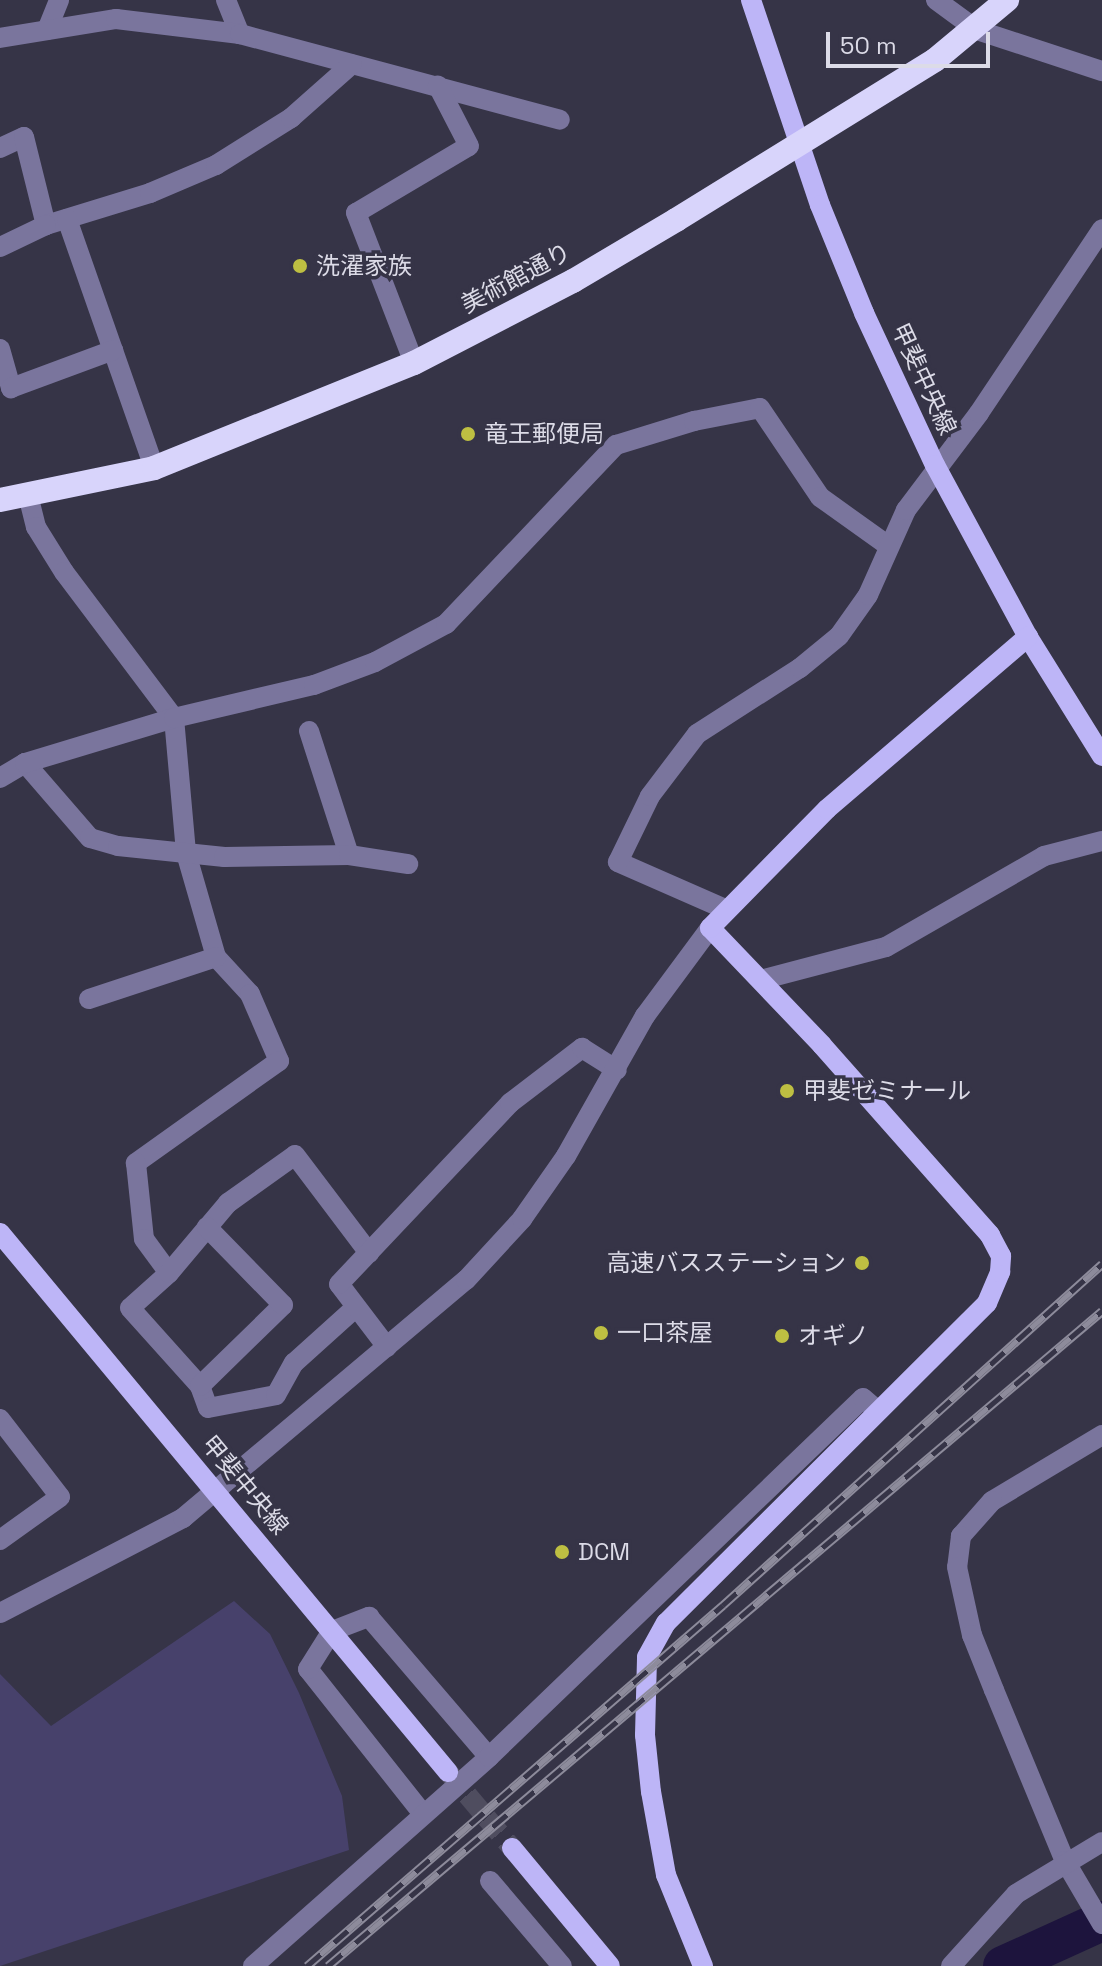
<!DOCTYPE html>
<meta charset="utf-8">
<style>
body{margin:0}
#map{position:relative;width:1102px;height:1966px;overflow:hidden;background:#363447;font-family:"Space Grotesk","Noto Sans JP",sans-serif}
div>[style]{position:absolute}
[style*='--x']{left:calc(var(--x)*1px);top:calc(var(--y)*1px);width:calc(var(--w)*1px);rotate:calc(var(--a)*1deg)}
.green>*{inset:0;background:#47416b}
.river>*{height:40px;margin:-20px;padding:0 20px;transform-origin:20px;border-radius:20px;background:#1d143d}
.major-tunnel>*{height:20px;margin-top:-10px;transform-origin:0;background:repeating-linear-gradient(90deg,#4f4d5f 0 20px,transparent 0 30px)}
.minor>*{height:20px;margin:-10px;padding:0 10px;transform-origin:10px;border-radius:10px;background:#7a759d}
.major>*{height:20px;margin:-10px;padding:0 10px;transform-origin:10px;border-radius:10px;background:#bdb5f7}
.highway>*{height:24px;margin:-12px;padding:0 12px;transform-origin:12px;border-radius:12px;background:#d8d4fb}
.rail>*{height:9px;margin-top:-4.5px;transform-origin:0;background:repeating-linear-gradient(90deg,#363447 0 18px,#8d8b9b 0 36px);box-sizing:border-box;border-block:2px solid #8d8b9b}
.dots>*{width:22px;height:22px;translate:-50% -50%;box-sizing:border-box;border:4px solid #363447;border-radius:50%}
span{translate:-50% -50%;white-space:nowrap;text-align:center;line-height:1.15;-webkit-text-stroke:7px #363447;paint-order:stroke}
.poi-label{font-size:24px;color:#dcdbe7}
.left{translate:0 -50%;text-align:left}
.right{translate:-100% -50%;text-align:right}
.street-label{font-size:24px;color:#dcdbe7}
.scale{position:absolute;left:826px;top:32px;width:164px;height:36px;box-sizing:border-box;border:4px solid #dcdbe7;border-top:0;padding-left:10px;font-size:24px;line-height:28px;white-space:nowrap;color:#dcdbe7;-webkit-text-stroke:6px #363447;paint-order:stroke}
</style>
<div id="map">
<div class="green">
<div style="clip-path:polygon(234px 1601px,270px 1634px,299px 1693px,342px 1796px,349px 1850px,0 1966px,0 1674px,51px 1726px)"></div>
</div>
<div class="river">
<div style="--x:1003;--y:1966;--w:109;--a:-24.4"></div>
</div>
<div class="major-tunnel">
<div style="--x:448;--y:1772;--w:99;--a:49.9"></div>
</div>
<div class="minor">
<div style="--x:226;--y:0;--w:37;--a:68"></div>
<div style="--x:936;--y:0;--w:51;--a:36.2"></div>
<div style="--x:977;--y:30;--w:132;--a:18.2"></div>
<div style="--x:47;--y:30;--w:32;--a:-68"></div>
<div style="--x:0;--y:38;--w:118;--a:-9.3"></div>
<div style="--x:116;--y:19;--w:125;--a:6.9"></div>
<div style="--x:240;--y:34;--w:331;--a:15"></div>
<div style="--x:0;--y:148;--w:26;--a:-25"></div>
<div style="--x:24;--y:137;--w:91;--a:76"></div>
<div style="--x:46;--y:225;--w:109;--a:-17.1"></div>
<div style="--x:150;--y:193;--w:72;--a:-23"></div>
<div style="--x:216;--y:165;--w:89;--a:-32.1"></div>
<div style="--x:291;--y:118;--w:81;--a:-41.5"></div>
<div style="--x:67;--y:219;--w:264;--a:70.7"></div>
<div style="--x:0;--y:247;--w:51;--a:-25.6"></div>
<div style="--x:0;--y:349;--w:41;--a:74.2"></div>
<div style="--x:11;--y:388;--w:109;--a:-20.4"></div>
<div style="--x:414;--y:363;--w:161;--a:-111.1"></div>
<div style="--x:356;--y:213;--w:131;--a:-30.7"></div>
<div style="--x:469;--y:146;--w:68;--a:-117.3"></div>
<div style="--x:28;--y:495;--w:33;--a:76"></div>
<div style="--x:36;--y:527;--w:53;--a:58.1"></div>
<div style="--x:64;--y:572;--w:183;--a:53"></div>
<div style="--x:174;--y:718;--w:136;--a:84.9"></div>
<div style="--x:186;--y:853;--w:108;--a:73.9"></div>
<div style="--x:216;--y:957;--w:50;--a:47.4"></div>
<div style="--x:250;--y:994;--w:73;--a:66.6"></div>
<div style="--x:279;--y:1061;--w:176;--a:144.5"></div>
<div style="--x:136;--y:1163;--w:76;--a:84"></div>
<div style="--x:144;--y:1239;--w:42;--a:53.7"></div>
<div style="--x:169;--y:1273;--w:52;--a:138.1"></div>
<div style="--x:130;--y:1308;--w:105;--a:48.1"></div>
<div style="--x:200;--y:1386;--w:23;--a:70"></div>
<div style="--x:208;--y:1408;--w:69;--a:-10.8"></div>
<div style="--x:276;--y:1395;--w:37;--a:-61"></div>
<div style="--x:294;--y:1363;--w:81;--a:-42"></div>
<div style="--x:309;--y:731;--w:130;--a:72.1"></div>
<div style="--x:25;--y:763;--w:99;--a:49.1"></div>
<div style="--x:90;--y:838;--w:29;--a:16"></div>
<div style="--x:118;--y:846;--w:107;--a:5.9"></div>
<div style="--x:224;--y:857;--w:125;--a:-0.9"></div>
<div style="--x:349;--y:855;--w:60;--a:8.7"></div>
<div style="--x:0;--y:778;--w:29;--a:-31"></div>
<div style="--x:25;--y:763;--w:156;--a:-16.8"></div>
<div style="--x:174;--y:718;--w:144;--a:-13.3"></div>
<div style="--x:314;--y:685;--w:65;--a:-20.7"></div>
<div style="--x:375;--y:662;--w:81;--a:-28.2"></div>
<div style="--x:446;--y:624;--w:247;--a:-46.5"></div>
<div style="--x:616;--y:445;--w:82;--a:-17.1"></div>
<div style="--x:694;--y:421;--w:67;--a:-11.1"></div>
<div style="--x:760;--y:408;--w:107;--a:56"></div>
<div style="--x:820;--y:497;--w:82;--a:35.6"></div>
<div style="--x:725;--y:909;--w:117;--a:-156.3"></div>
<div style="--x:618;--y:862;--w:73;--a:-64.1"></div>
<div style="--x:650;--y:796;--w:78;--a:-52.8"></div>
<div style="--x:697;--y:734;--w:122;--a:-32.7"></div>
<div style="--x:800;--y:668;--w:50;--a:-39.4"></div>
<div style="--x:839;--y:636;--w:50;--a:-54.7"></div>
<div style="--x:868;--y:595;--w:93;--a:-65.9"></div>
<div style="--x:906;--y:510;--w:121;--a:-53"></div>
<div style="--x:979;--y:413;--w:221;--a:-56.2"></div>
<div style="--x:764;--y:979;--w:126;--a:-14.7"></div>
<div style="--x:886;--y:947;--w:182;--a:-29.9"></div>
<div style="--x:1044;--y:856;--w:60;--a:-14.5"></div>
<div style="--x:89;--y:999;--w:134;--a:-18.3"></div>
<div style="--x:169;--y:1273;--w:92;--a:-49.9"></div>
<div style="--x:228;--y:1203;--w:82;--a:-35.6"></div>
<div style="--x:295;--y:1155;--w:123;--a:52.9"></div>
<div style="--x:387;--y:1347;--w:79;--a:-127.3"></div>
<div style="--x:339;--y:1284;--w:249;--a:-46.6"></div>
<div style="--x:510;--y:1103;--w:91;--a:-37.4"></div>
<div style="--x:582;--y:1048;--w:41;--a:32.2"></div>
<div style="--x:200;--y:1386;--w:116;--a:-44.3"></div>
<div style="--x:283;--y:1305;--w:109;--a:-134.3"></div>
<div style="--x:0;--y:1419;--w:98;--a:52.4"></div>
<div style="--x:60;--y:1497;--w:74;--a:144.4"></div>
<div style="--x:1102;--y:1435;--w:128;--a:149"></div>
<div style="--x:992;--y:1501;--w:47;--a:131.5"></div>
<div style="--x:961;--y:1536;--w:31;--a:97"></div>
<div style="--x:957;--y:1567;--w:70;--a:77.6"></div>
<div style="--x:972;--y:1635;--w:59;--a:68.2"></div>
<div style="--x:994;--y:1690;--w:185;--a:67.5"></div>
<div style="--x:1065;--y:1861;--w:73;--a:59.6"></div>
<div style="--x:0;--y:1613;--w:206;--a:-27.4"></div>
<div style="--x:183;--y:1518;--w:370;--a:-40.1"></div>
<div style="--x:466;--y:1280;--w:83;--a:-47.4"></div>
<div style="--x:522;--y:1219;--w:77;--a:-55.1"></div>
<div style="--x:566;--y:1156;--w:161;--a:-60.6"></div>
<div style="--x:645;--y:1016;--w:109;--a:-53.5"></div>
<div style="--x:423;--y:1814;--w:185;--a:-128.4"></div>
<div style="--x:308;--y:1669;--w:45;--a:-57.7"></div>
<div style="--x:332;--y:1631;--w:40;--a:-21"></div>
<div style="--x:369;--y:1617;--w:184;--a:49.4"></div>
<div style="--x:490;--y:1881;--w:111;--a:49.7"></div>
<div style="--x:253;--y:1966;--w:315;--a:-41.5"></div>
<div style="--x:489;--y:1757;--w:518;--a:-43.83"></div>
<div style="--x:863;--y:1398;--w:20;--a:41"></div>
<div style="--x:951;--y:1966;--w:97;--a:-47.9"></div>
<div style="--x:1016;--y:1894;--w:100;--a:-31.2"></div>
</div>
<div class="major">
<div style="--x:751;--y:0;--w:216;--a:71.4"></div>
<div style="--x:820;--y:205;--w:117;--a:67.8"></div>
<div style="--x:864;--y:313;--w:168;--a:65"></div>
<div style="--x:935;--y:465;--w:196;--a:61.6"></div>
<div style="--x:1028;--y:637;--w:140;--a:58.1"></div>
<div style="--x:0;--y:1233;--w:701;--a:50.27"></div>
<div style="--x:512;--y:1848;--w:153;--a:50.3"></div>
<div style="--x:703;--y:1966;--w:98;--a:-112.1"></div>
<div style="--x:666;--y:1875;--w:84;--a:-100.2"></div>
<div style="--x:651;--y:1792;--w:57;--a:-96"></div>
<div style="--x:645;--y:1735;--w:78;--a:-88.5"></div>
<div style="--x:647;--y:1657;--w:39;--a:-61"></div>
<div style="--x:666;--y:1623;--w:453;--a:-44.9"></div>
<div style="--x:987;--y:1303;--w:34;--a:-67"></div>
<div style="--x:1000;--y:1272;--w:16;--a:-86"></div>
<div style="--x:1001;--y:1256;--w:24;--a:-118"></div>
<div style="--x:990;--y:1235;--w:254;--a:-131.5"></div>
<div style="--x:822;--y:1045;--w:162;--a:-133.7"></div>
<div style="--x:710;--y:928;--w:167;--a:-45.5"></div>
<div style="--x:827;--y:809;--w:265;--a:-40.6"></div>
</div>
<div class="highway">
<div style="--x:0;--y:500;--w:157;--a:-11.7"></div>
<div style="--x:154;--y:468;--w:280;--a:-22"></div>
<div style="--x:414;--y:363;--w:179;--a:-27.3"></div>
<div style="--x:573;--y:281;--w:120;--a:-30.6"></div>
<div style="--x:676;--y:220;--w:304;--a:-31.7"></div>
<div style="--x:935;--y:60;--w:94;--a:-39.8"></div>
</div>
<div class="rail">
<div style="--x:307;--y:1966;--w:551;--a:-40.95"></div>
<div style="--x:723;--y:1605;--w:510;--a:-41.98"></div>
<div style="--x:328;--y:1966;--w:1014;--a:-40.24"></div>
</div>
<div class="dots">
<div style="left:300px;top:266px;background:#bebf42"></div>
<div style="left:468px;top:434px;background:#bebf42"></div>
<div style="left:787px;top:1091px;background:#bebf42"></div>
<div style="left:862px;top:1263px;background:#bebf42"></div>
<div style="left:601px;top:1333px;background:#bebf42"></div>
<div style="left:782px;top:1336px;background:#bebf42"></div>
<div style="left:562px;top:1552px;background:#bebf42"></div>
</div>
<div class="poi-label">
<span class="left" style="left:316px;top:266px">洗濯家族</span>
<span class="left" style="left:484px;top:434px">竜王郵便局</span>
<span class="left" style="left:803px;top:1091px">甲斐ゼミナール</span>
<span class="right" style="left:846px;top:1263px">高速バスステーション</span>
<span class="left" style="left:617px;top:1333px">一口茶屋</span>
<span class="left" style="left:798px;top:1336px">オギノ</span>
<span class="left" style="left:578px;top:1552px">DCM</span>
</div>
<div class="street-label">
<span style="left:516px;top:278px;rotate:-28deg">美術館通り</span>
<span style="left:924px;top:379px;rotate:65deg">甲斐中央線</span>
<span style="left:245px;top:1485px;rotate:50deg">甲斐中央線</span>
</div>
<div class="scale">50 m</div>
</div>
